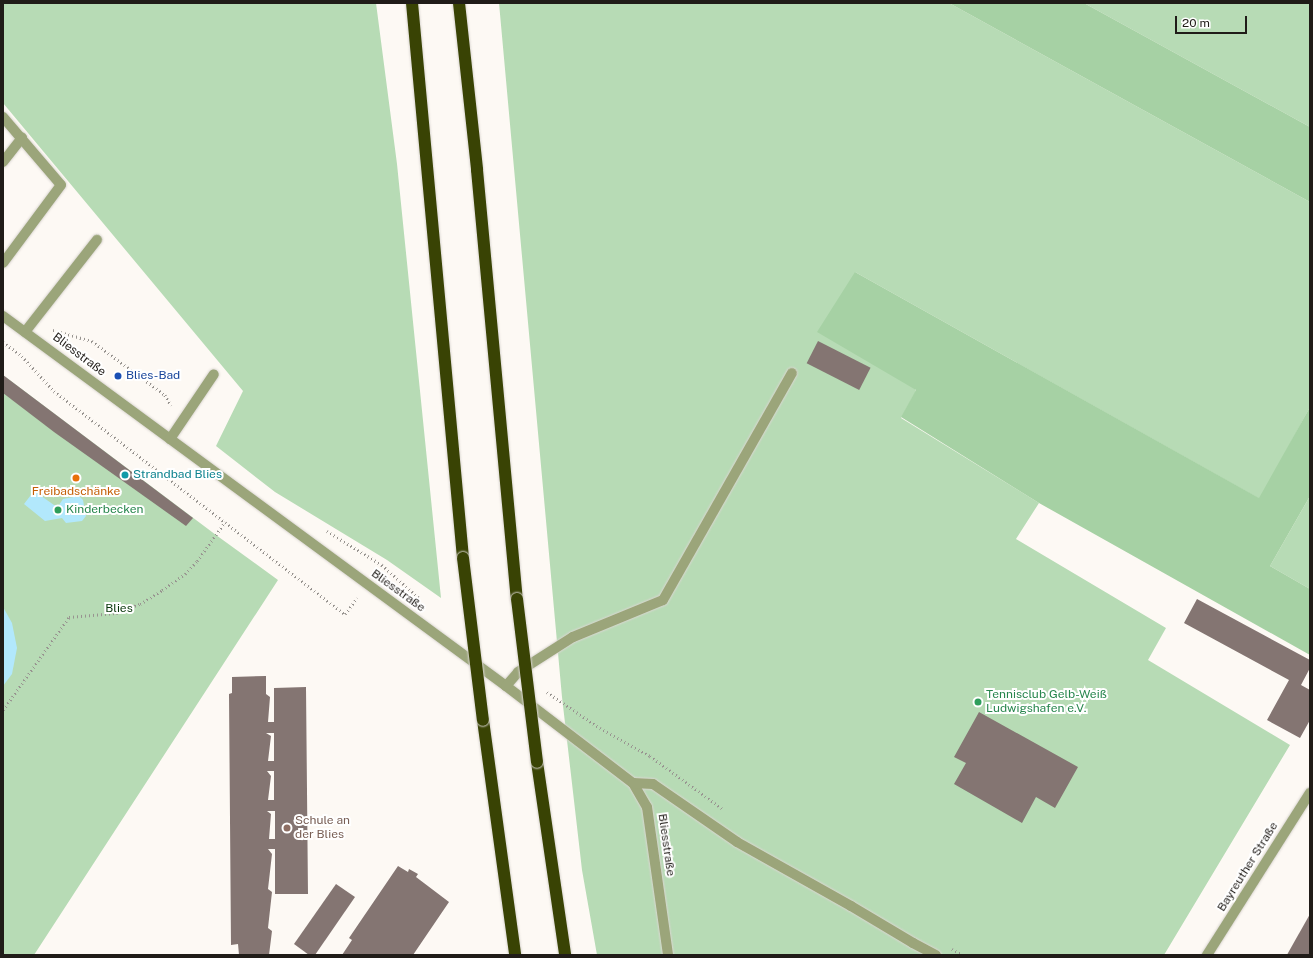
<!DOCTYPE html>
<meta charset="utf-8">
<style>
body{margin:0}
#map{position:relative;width:1313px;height:958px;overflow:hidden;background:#fdf9f4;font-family:"Public Sans",sans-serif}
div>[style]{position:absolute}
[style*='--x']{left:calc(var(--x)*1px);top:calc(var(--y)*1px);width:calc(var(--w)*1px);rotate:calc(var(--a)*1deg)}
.green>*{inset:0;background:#b7dbb5}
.forest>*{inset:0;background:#a6d1a4}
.water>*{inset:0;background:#b2e8fc}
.building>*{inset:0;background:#847572;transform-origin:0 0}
.path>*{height:2.5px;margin-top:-1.25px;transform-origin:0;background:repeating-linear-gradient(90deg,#989490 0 1px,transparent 0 4px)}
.roads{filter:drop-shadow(0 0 1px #dad6d1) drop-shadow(0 0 1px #dad6d1)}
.minor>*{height:10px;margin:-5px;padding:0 5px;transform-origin:5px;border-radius:5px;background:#9ba57a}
.highway>*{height:12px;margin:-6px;padding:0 6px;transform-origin:6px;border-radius:6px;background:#394304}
.bridges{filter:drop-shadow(0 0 1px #dad6d1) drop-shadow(0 0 1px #dad6d1)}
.highway-bridge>*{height:12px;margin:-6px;padding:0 6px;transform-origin:6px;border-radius:6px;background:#394304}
.dots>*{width:11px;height:11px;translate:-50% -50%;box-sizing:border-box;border:2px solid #fff;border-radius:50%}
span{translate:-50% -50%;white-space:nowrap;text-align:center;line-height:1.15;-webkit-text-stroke:4px #fff;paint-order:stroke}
.street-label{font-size:12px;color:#201c18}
.transit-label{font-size:12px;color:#164399}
.left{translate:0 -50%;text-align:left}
.culture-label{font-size:12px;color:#0d838f}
.food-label{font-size:12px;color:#c56008}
.leisure-label{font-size:12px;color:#27864d}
.park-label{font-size:12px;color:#073509}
.education-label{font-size:12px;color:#785e54}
.frame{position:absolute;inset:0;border:4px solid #201c18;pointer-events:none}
.scale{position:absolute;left:1175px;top:16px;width:72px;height:18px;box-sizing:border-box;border:2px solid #201c18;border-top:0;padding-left:5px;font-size:12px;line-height:14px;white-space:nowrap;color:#201c18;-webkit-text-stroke:3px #fff;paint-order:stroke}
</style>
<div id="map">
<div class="green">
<div style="clip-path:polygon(3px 3px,376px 3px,397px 164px,441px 598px,387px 560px,275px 492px,216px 446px,243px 391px,3px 103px)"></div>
<div style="clip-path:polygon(499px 3px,949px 3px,1310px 202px,1310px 407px,1260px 499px,855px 272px,916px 391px,901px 418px,1039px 503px,1016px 539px,1166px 628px,1148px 660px,1290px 745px,1164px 955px,597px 955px,582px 870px,562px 697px)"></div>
<div style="clip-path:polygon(1084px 3px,1310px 3px,1310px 127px)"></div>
<div style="clip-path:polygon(3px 375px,216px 535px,278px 580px,34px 955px,3px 955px)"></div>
<div style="clip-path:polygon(1310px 496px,1310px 589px,1270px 566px)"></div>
</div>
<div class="forest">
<div style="clip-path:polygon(949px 3px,1084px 3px,1310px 127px,1310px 202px)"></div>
<div style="clip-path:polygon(855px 272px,1259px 498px,1310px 407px,1310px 496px,1270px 566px,1310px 589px,1310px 655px,1039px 503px,901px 417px,916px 390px,817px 332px)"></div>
</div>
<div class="water">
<div style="clip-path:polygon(34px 491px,54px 505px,59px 505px,63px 499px,79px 496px,83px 500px,86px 516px,82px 521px,66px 523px,62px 518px,45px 521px,24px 504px)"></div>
<div style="clip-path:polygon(3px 607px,12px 623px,17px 648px,12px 674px,3px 686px)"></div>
</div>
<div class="building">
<div style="left:818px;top:341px;width:59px;height:25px;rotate:27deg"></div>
<div style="clip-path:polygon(3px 375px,193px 518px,186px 526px,54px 432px,3px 393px)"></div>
<div style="clip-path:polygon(1197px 599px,1310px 660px,1310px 668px,1301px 685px,1310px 690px,1310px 720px,1300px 738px,1267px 720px,1289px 680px,1184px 623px)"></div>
<div style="clip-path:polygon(evenodd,266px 676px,266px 694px,270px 697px,268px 722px,274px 722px,274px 688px,306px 687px,308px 894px,275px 894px,275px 849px,268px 849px,272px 854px,268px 889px,272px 892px,268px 928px,272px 931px,269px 955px,239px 955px,238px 944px,231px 945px,229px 694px,232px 693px,232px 677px,266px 676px,266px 733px,274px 733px,274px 761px,268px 761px,271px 736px,266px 733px,266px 676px,267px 771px,274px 771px,274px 800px,268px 800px,271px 776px,267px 771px,266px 676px,267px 811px,275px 811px,275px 839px,269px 839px,271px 814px,267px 811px)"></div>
<div style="clip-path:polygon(979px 712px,1078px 767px,1055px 808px,1036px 797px,1022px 823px,954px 784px,966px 763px,954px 757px)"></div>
<div style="clip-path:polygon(398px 866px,408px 872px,409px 869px,418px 874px,416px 877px,449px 902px,413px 955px,342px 955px,352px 940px,349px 938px)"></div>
<div style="clip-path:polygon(336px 884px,355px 897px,315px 955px,309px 955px,294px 944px)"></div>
<div style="clip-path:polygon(1310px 914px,1310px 955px,1287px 955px,1288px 953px)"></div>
</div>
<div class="path">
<div style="--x:53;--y:330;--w:41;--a:15.8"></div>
<div style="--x:92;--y:341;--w:91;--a:36.5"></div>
<div style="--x:165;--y:395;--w:12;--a:59"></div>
<div style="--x:3;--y:342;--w:24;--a:36"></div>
<div style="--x:22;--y:356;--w:47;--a:47.6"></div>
<div style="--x:54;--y:391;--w:367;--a:37.5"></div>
<div style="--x:345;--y:614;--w:20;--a:-53"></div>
<div style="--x:327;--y:531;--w:65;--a:31.7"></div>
<div style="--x:382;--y:565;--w:50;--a:41.7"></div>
<div style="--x:547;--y:692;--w:64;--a:34.2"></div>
<div style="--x:600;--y:728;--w:57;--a:29.2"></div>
<div style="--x:650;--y:756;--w:90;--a:36"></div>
<div style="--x:3;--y:710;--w:114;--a:-54.6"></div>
<div style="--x:69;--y:617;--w:47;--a:-4.9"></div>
<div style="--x:116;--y:613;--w:26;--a:-21"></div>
<div style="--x:140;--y:604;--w:26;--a:-32"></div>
<div style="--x:162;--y:590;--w:28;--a:-35"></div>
<div style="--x:185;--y:574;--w:18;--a:-47"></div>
<div style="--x:197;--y:561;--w:48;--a:-54.3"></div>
<div style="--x:952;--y:949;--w:13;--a:29"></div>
</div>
<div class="roads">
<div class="minor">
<div style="--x:3;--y:117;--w:89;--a:49.5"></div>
<div style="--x:61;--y:185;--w:97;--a:126.6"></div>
<div style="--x:3;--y:162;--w:31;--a:-52"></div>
<div style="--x:3;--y:316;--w:624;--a:36.34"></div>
<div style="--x:506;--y:686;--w:160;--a:37.4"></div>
<div style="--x:633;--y:783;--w:28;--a:60"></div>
<div style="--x:647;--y:807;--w:149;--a:81.9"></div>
<div style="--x:25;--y:332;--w:117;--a:-52"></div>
<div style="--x:170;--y:439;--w:78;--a:-55.9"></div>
<div style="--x:506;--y:686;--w:18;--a:-49"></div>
<div style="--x:518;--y:672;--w:65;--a:-32.5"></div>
<div style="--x:573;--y:637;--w:97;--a:-22.3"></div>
<div style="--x:663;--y:600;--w:261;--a:-60.4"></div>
<div style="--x:633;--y:783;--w:20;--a:3"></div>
<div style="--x:653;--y:784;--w:102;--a:34.6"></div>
<div style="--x:737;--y:842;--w:131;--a:29.3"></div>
<div style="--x:851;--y:906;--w:72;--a:30.8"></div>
<div style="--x:913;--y:943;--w:26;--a:28"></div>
<div style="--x:1207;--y:955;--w:192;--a:-57.6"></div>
</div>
<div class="highway">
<div style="--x:412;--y:3;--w:557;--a:84.75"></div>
<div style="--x:459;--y:3;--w:168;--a:83.8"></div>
<div style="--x:477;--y:170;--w:431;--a:84.7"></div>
<div style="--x:483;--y:720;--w:237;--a:82.2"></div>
<div style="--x:537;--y:762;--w:195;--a:81.7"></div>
</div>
</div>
<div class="bridges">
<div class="highway-bridge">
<div style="--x:463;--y:558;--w:163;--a:83"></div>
<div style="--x:517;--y:599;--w:164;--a:83"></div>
</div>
</div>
<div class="dots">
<div style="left:118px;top:376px;background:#1a4fb4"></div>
<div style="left:125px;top:475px;background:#0f9aa8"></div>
<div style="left:76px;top:478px;background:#e8710a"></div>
<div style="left:58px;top:510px;background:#2e9e5b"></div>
<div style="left:978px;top:702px;background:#2e9e5b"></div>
<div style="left:287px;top:828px;background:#8d6e63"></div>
</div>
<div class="street-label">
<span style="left:79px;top:355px;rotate:37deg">Bliesstraße</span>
<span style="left:398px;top:591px;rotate:36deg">Bliesstraße</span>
<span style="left:666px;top:845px;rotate:82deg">Bliesstraße</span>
<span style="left:1248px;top:867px;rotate:-58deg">Bayreuther Straße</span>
</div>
<div class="transit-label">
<span class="left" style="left:126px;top:376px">Blies-Bad</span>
</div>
<div class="culture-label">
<span class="left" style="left:133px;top:475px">Strandbad Blies</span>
</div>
<div class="food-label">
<span style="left:76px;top:492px">Freibadschänke</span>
</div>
<div class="leisure-label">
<span class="left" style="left:66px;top:510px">Kinderbecken</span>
<span class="left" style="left:986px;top:702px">Tennisclub Gelb-Weiß<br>Ludwigshafen e.V.</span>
</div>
<div class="park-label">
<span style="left:119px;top:609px">Blies</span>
</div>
<div class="education-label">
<span class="left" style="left:295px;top:828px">Schule an<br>der Blies</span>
</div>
<div class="frame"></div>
<div class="scale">20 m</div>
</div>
